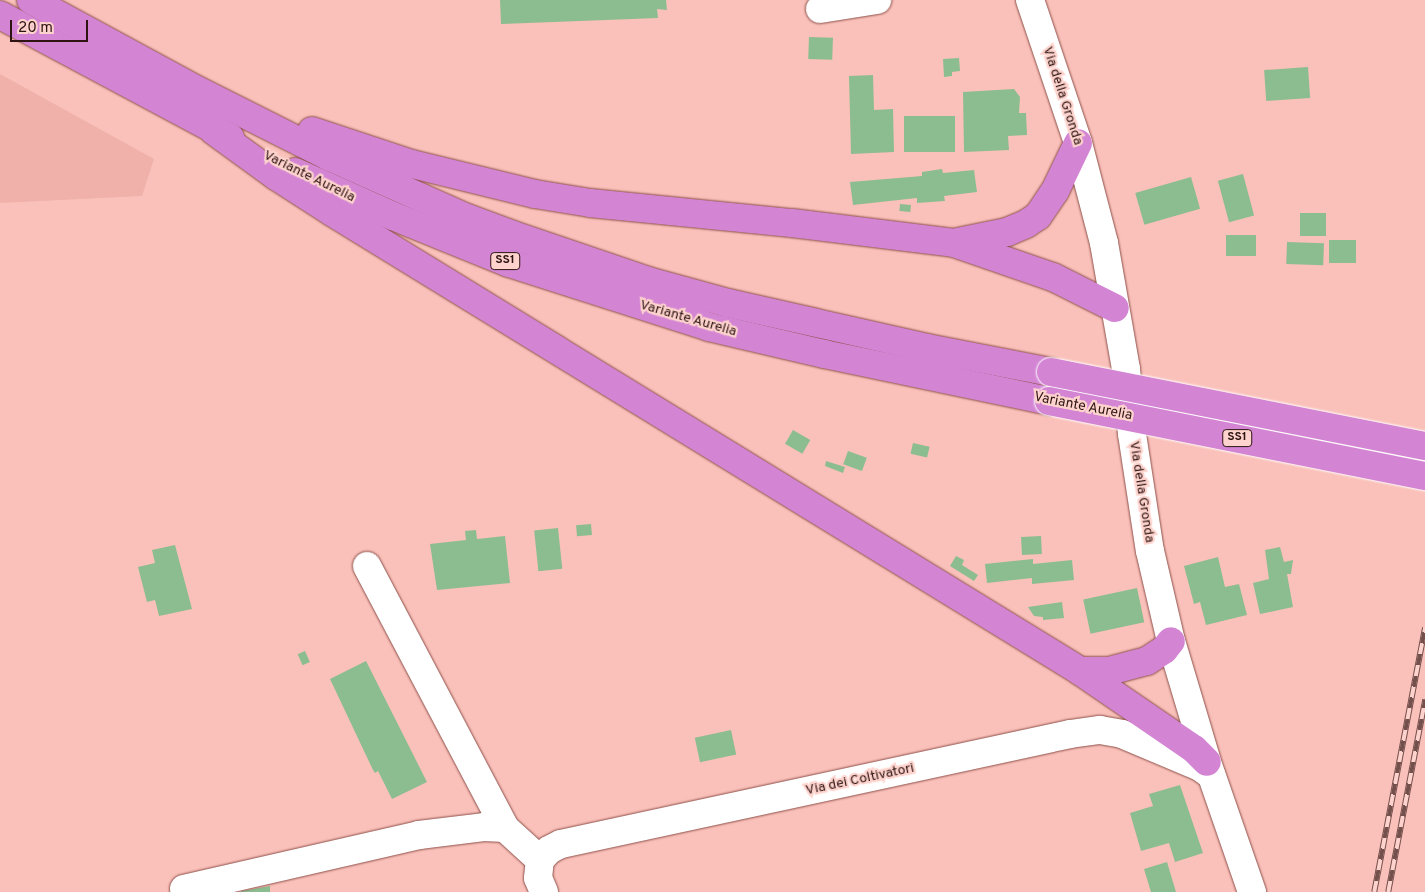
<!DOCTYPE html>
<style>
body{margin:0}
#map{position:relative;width:1425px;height:892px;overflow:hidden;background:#fac1ba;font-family:Overpass,sans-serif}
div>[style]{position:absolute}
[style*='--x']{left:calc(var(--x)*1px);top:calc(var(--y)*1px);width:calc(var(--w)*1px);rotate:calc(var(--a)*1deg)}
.built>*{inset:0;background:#efb1aa}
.building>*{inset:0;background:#8cbd90;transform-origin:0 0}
.roads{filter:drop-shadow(0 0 1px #8e514b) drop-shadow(0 0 1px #8e514b)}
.minor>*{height:28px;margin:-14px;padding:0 14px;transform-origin:14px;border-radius:14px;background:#fff}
.highway>*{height:28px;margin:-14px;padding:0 14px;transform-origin:14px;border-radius:14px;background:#d385d4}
.rail>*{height:5.5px;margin-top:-2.75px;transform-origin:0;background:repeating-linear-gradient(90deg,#fed3cd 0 11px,#74504c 0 22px);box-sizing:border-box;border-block:1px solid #74504c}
.bridges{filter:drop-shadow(0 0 1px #fff) drop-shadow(0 0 1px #fff)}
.highway-bridge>*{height:28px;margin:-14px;padding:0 14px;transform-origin:14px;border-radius:14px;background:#d385d4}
span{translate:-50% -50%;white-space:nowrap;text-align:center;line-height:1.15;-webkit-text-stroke:4.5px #fed3cd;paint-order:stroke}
.shield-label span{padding:1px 4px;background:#fed3cd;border:1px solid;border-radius:4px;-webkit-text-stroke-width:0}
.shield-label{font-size:12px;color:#2d1412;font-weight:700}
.street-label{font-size:14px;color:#2d1412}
.scale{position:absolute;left:10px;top:20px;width:78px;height:22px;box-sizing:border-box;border:2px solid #2d1412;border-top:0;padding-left:6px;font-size:15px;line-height:18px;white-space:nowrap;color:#2d1412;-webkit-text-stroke:4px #fed3cd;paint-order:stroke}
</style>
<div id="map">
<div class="built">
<div style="clip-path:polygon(0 74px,154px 159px,142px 196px,0 203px)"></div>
</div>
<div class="building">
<div style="clip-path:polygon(500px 0,666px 0,667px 10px,657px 9px,658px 18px,501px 24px)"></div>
<div style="left:809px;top:37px;width:24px;height:22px;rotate:2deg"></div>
<div style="clip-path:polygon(959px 58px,960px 71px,952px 72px,952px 76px,944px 77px,943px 59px)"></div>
<div style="left:1308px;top:67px;width:31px;height:44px;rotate:86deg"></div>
<div style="clip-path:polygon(873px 75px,874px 110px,893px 109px,894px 152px,851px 154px,849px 76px)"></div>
<div style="clip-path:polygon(1014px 89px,1020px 97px,1019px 113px,1026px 113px,1027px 135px,1008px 136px,1009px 150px,964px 152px,963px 92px)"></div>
<div style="left:955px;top:116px;width:36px;height:51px;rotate:90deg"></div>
<div style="clip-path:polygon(942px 169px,943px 173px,974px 170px,977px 192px,944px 196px,945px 201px,917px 203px,917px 198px,853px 205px,850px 182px,922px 176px,922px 172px)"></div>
<div style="left:1243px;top:174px;width:43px;height:26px;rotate:75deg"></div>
<div style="left:1191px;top:177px;width:33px;height:58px;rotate:74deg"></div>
<div style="left:900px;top:204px;width:11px;height:7px;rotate:5deg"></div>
<div style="left:1300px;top:213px;width:26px;height:23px"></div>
<div style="left:1226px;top:235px;width:30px;height:21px"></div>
<div style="left:1329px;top:240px;width:27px;height:23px"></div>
<div style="left:1287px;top:242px;width:37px;height:22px;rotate:2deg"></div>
<div style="left:793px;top:430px;width:20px;height:16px;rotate:30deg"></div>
<div style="left:913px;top:443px;width:17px;height:11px;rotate:13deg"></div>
<div style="left:848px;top:451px;width:20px;height:14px;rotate:20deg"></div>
<div style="clip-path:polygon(826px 461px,845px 467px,843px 473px,825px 466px)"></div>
<div style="left:591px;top:524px;width:11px;height:15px;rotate:85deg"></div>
<div style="left:558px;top:528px;width:41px;height:24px;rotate:84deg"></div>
<div style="clip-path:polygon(476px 530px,477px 539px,505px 536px,510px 583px,437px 590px,430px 544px,466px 540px,465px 531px)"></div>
<div style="left:1041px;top:536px;width:18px;height:20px;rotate:87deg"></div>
<div style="clip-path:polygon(175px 545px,192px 609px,159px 616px,155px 600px,147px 602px,138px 567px,155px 563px,152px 550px)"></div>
<div style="clip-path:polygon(1280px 547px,1284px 562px,1293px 560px,1291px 574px,1287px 574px,1293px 607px,1260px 614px,1253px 583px,1269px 579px,1265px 550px)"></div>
<div style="clip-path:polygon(956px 556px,964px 560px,962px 565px,978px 575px,974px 581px,950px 566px)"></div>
<div style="clip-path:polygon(1218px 557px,1225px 587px,1239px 584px,1247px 615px,1206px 625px,1200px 602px,1194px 604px,1184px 566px)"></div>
<div style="clip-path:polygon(1033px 559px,1033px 564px,1072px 560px,1074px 580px,1032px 584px,1032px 578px,987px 583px,985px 564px)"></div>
<div style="left:1137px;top:588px;width:35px;height:55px;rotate:78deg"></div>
<div style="clip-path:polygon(1062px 602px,1064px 618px,1043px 620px,1043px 617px,1034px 616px,1028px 607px)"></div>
<div style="left:305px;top:651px;width:12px;height:8px;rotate:66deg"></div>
<div style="clip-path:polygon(366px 661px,427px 782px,392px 799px,378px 771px,375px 773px,373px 770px,330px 679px)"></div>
<div style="left:731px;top:730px;width:25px;height:37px;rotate:78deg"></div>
<div style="clip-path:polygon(1180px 785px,1203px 853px,1175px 862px,1169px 843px,1141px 851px,1130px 813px,1153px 806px,1149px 794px)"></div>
<div style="clip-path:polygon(1167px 862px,1176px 892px,1151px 892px,1144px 869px)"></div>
<div style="clip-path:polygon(270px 886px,270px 892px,241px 892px,241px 891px)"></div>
</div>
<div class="roads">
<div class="minor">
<div style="--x:1030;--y:0;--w:151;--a:71.4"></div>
<div style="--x:1078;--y:143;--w:103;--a:75.4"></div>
<div style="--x:1104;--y:243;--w:128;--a:80.1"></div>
<div style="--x:1126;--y:369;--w:65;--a:84.7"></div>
<div style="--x:1132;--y:434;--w:118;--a:81.3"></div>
<div style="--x:1150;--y:551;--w:92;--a:76.9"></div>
<div style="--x:1171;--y:641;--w:126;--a:73.4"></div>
<div style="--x:1207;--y:762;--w:138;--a:70.9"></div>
<div style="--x:820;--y:9;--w:58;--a:-9"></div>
<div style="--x:367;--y:566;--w:296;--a:62.2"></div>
<div style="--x:505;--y:828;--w:47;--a:42.4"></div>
<div style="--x:184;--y:889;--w:241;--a:-12.9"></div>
<div style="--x:419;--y:835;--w:65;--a:-7"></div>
<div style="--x:484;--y:827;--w:21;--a:3"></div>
<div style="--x:544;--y:892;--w:15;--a:-113"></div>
<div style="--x:538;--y:878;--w:18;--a:-84"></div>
<div style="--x:540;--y:860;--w:13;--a:-48"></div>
<div style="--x:549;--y:850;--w:13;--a:-27"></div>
<div style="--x:561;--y:844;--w:521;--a:-12.19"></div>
<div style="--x:1070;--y:734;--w:30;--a:-8"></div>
<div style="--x:1100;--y:730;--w:22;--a:10"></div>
<div style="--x:1122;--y:734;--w:85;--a:22.9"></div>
<div style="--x:1200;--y:767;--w:14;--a:36"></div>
</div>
<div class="highway">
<div style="--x:31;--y:0;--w:189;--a:28.5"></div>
<div style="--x:197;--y:90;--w:149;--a:26.7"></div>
<div style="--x:330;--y:157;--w:150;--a:24"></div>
<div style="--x:467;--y:218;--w:49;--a:20.3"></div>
<div style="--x:513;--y:235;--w:143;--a:18.8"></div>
<div style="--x:648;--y:281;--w:83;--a:15.4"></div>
<div style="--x:728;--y:303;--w:204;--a:12.7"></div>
<div style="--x:927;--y:348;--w:126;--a:11"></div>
<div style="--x:0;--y:15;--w:261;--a:28.1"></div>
<div style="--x:214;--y:131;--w:77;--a:36"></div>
<div style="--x:276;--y:176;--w:67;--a:32.7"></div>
<div style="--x:332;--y:212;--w:878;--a:31.53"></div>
<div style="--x:1080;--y:671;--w:138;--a:34.4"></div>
<div style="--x:1194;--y:749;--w:18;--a:45"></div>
<div style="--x:312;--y:131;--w:105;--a:18.3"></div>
<div style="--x:412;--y:164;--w:127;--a:13.7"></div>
<div style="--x:535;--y:194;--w:56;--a:9.3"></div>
<div style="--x:590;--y:203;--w:203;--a:5.7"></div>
<div style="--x:792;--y:223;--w:163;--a:7"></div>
<div style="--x:954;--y:243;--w:105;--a:19"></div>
<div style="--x:1053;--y:277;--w:69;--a:26.6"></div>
<div style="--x:295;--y:172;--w:107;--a:24.2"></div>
<div style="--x:393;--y:216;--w:125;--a:22.1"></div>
<div style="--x:509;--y:263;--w:210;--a:17.7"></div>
<div style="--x:709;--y:327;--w:118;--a:13.2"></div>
<div style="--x:824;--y:354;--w:230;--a:11.8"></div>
<div style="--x:958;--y:242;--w:50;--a:-11.5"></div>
<div style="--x:1007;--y:232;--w:21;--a:-23"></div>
<div style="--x:1026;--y:224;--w:14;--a:-34"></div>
<div style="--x:1038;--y:216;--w:30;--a:-56"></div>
<div style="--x:1055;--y:191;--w:53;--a:-64.4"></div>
<div style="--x:1080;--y:671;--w:29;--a:0"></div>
<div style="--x:1109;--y:671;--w:39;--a:-15"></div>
<div style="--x:1147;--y:661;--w:20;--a:-33"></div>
<div style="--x:1164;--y:650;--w:11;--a:-52"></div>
</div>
</div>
<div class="rail">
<div style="--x:1374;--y:892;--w:269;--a:-79.1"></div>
<div style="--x:1388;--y:892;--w:196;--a:-79.1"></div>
</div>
<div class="bridges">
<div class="highway-bridge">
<div style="--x:1051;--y:372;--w:381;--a:11.2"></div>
<div style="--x:1049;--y:401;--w:383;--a:11.3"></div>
</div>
</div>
<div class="shield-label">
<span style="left:505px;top:261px">SS1</span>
<span style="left:1237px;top:438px">SS1</span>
</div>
<div class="street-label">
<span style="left:1062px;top:96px;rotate:72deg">Via della Gronda</span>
<span style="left:309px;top:177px;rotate:26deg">Variante Aurelia</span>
<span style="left:688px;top:319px;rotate:16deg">Variante Aurelia</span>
<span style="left:1083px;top:407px;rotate:11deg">Variante Aurelia</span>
<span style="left:1141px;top:492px;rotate:81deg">Via della Gronda</span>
<span style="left:860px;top:780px;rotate:-12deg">Via dei Coltivatori</span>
</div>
<div class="scale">20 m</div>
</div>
